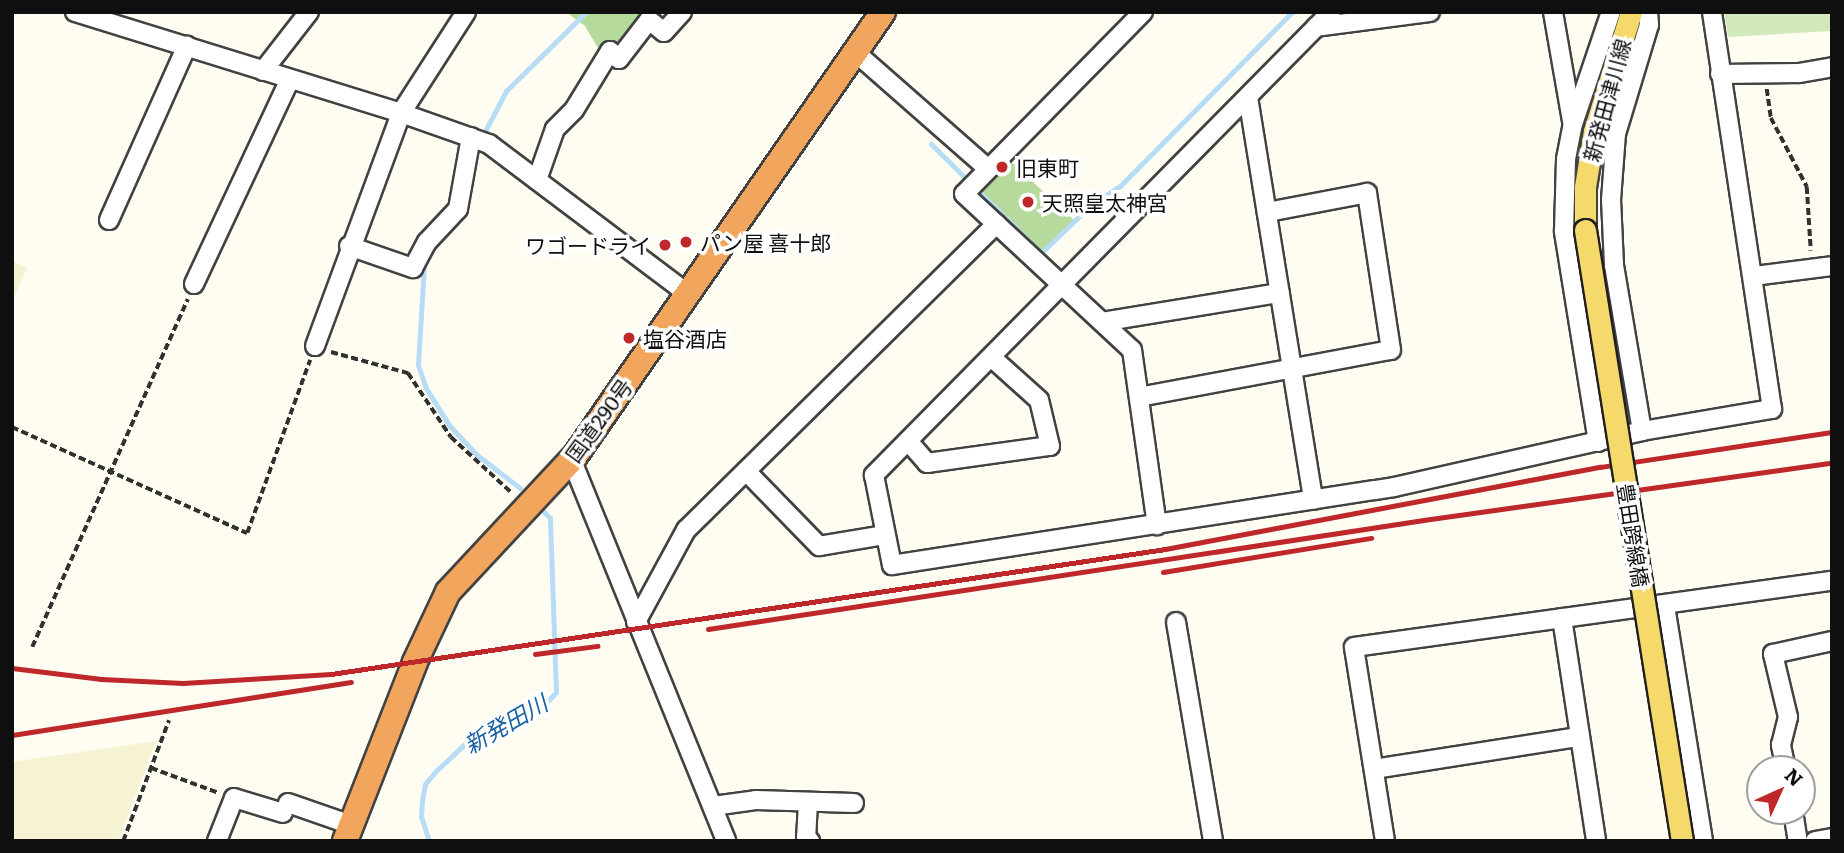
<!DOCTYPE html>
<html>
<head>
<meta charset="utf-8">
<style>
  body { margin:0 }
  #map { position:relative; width:1844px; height:853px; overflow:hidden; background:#fffdf2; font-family:Literata,"Noto Sans JP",serif }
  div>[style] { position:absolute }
  .farmland>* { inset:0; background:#f5f3d2 }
  .green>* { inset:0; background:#d2e9bb }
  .forest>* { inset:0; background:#b5da9b }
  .stream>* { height:5px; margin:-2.5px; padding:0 2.5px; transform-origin:2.5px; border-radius:2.5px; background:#b7dcf5 }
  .path>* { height:3.5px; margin-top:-1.75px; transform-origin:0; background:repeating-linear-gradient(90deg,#313131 0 7px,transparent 0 10.5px) }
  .roads { filter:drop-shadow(2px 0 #424242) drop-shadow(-2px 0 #424242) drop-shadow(0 2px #424242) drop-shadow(0 -2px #424242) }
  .minor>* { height:18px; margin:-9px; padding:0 9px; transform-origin:9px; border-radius:9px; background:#fff }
  .major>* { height:21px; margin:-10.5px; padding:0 10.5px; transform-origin:10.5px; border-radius:10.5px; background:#f6d96b }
  .highway>* { height:24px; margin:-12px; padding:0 12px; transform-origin:12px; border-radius:12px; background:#f2a65d }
  .rail>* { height:5px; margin:-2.5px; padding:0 2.5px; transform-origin:2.5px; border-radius:2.5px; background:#be282a }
  .bridges { filter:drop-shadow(2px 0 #202020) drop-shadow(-2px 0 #202020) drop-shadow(0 2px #202020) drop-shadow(0 -2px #202020) }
  .major-bridge>* { height:21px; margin:-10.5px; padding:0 10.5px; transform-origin:10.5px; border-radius:10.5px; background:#f6d96b }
  .dots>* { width:19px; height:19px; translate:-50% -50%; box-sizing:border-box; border:4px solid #fff; border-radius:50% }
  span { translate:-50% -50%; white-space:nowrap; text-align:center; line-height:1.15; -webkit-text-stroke:7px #fff; paint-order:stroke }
  .street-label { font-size:21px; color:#0f0f0f }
  .poi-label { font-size:21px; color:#0f0f0f }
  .left { translate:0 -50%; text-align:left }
  .right { translate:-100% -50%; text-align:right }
  .water-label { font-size:23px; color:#1961a0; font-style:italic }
  .frame { position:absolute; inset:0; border:14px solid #0f0f0f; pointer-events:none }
  .north { position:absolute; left:1746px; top:755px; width:70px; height:70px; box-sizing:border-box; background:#fff; border:2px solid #9f9f9f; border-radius:50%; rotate:45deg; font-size:19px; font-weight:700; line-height:28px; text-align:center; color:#0f0f0f }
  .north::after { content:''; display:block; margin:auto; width:24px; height:32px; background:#be282a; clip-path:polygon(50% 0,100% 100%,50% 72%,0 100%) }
</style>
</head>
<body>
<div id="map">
  <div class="farmland">
    <i style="clip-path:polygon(12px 261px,27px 268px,12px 301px)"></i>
    <i style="clip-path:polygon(156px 741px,118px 841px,12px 841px,12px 762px)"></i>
  </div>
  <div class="green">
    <i style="clip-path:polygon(1724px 12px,1832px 12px,1832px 31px,1728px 37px)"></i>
  </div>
  <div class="forest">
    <i style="clip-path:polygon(566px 12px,651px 12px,620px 49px,598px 48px,585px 26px)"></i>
    <i style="clip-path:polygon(1007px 158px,1075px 221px,1040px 258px,974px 193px)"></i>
  </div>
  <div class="stream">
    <i style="left:482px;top:137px;width:52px;rotate:-62.4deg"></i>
    <i style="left:506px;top:91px;width:112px;rotate:-44.6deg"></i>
    <i style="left:931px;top:144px;width:155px;rotate:44.7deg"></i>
    <i style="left:1041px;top:253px;width:71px;rotate:-43.9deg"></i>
    <i style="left:1092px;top:204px;width:33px;rotate:-33deg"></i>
    <i style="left:1120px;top:186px;width:245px;rotate:-45.3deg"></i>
    <i style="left:424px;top:266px;width:99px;rotate:93.5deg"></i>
    <i style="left:418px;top:365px;width:24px;rotate:71deg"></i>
    <i style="left:426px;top:388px;width:44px;rotate:58.1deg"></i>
    <i style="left:449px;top:425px;width:41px;rotate:47deg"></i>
    <i style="left:477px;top:455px;width:54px;rotate:37.5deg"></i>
    <i style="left:429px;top:841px;width:25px;rotate:-108deg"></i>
    <i style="left:421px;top:817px;width:17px;rotate:-87deg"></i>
    <i style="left:422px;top:800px;width:16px;rotate:-79deg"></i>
    <i style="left:425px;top:784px;width:17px;rotate:-50deg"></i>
    <i style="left:436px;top:771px;width:48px;rotate:-43.3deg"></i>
    <i style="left:471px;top:738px;width:40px;rotate:-29.7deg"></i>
    <i style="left:506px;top:718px;width:41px;rotate:-19.7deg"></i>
    <i style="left:545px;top:704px;width:16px;rotate:-47deg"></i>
    <i style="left:556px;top:692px;width:174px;rotate:-92deg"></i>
    <i style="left:550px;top:518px;width:11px;rotate:-135deg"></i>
  </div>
  <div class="path">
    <i style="left:1767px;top:89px;width:29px;rotate:82deg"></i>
    <i style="left:1771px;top:118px;width:78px;rotate:62.4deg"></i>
    <i style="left:1807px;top:187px;width:64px;rotate:86.4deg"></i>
    <i style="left:331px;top:352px;width:80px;rotate:15.3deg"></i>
    <i style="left:408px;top:373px;width:77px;rotate:56.1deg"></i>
    <i style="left:451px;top:437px;width:83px;rotate:42.6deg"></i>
    <i style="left:12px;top:427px;width:258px;rotate:24.3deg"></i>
    <i style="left:247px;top:533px;width:184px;rotate:-70deg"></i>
    <i style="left:32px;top:647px;width:381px;rotate:-65.9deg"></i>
    <i style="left:151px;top:768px;width:72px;rotate:20.2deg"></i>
    <i style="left:123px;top:841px;width:129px;rotate:-69.2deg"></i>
  </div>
  <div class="roads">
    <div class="minor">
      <i style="left:75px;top:12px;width:341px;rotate:17.2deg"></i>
      <i style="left:401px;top:113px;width:93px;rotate:19.4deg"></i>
      <i style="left:489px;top:144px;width:248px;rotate:37deg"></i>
      <i style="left:1143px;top:12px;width:255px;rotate:134.5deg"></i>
      <i style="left:964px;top:194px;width:229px;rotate:42.9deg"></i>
      <i style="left:1132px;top:350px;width:177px;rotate:81.9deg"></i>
      <i style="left:1331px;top:12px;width:651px;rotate:134.63deg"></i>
      <i style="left:874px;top:475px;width:92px;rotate:78.7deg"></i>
      <i style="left:892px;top:565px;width:508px;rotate:-8.83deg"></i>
      <i style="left:1394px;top:487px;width:254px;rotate:-12.7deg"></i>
      <i style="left:1642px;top:431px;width:132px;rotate:-9.6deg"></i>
      <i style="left:1772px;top:409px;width:402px;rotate:-98.6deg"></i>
      <i style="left:1553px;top:12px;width:111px;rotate:80.1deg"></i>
      <i style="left:1316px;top:27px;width:115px;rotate:-7.5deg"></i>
      <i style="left:855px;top:52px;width:177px;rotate:41.3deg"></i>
      <i style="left:263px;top:71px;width:75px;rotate:-52.1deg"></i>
      <i style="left:1720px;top:74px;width:79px;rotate:-0.7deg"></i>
      <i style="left:1799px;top:73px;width:34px;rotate:-10deg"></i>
      <i style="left:1248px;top:97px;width:408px;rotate:80.8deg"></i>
      <i style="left:537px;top:180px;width:54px;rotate:-70.6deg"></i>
      <i style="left:555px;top:129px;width:27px;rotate:-45deg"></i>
      <i style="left:574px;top:110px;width:69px;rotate:-58.6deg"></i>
      <i style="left:610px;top:51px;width:12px;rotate:42deg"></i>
      <i style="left:619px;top:59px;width:49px;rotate:-52.4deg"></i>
      <i style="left:649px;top:20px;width:19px;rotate:39deg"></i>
      <i style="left:664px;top:32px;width:27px;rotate:-48deg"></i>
      <i style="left:109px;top:220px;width:191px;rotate:-65.9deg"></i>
      <i style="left:349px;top:246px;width:68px;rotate:19deg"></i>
      <i style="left:413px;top:268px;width:30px;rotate:-62deg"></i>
      <i style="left:427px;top:242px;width:45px;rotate:-46.8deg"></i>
      <i style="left:458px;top:209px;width:73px;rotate:-79.8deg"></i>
      <i style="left:1754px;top:276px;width:79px;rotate:-7.3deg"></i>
      <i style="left:194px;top:284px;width:226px;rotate:-64.9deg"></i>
      <i style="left:1102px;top:322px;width:180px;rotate:-9.3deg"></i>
      <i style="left:315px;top:346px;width:248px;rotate:-69.7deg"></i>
      <i style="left:401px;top:113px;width:120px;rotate:-57.2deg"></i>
      <i style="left:1139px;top:397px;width:256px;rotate:-10.6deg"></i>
      <i style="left:1391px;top:350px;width:159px;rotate:-98.7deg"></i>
      <i style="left:1367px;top:193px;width:102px;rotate:169.2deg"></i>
      <i style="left:1642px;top:431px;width:168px;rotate:-99.6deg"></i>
      <i style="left:1614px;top:265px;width:65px;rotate:-92.6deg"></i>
      <i style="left:1611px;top:200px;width:66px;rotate:-85.7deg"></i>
      <i style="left:1616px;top:134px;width:114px;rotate:-73.2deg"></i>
      <i style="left:1649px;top:25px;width:13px;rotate:-94deg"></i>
      <i style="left:908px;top:441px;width:29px;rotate:49deg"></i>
      <i style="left:927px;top:463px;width:124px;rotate:-7.9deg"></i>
      <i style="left:1050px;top:446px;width:47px;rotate:-103.4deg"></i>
      <i style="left:1039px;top:400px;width:64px;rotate:-138.1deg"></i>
      <i style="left:1598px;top:442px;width:214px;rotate:-99.2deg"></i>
      <i style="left:1564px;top:231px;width:72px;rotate:-88.4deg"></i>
      <i style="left:1566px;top:159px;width:36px;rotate:-79deg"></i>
      <i style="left:1573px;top:124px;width:118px;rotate:-71.3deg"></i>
      <i style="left:575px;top:456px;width:10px;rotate:96deg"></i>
      <i style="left:574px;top:466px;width:405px;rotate:67.9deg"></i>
      <i style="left:746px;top:471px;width:105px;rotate:45.8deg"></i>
      <i style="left:819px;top:546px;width:67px;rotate:-9.5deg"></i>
      <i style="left:1665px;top:606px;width:238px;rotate:80.8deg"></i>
      <i style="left:1562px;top:618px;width:226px;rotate:81.3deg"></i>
      <i style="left:636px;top:622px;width:105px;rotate:-61.5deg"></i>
      <i style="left:686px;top:530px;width:436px;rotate:-44.6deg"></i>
      <i style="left:1176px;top:622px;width:222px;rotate:80.4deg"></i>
      <i style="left:1374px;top:769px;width:207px;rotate:-8.9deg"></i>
      <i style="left:1786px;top:769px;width:25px;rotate:-102deg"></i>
      <i style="left:1781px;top:745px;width:29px;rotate:-76deg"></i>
      <i style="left:1788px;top:717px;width:65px;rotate:-103.4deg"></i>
      <i style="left:1773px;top:654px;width:60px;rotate:-12.4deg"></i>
      <i style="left:808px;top:802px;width:35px;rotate:93deg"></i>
      <i style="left:806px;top:837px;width:6px;rotate:45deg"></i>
      <i style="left:288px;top:803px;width:67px;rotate:19.2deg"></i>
      <i style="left:713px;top:806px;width:43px;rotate:-7.9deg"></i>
      <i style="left:756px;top:800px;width:98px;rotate:1.8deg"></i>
      <i style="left:1793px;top:811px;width:30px;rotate:81deg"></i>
      <i style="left:217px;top:841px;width:46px;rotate:-68.4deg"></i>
      <i style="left:234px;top:798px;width:51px;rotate:17deg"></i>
      <i style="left:1385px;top:841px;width:196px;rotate:-99.1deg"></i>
      <i style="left:1354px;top:647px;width:483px;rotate:-7.9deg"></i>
      <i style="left:1815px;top:841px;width:17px;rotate:-10deg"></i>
    </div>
    <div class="major">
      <i style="left:1585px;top:230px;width:43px;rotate:-90deg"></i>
      <i style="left:1585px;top:187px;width:57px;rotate:-80.9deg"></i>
      <i style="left:1594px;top:131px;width:125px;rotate:-72.7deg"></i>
    </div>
    <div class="highway">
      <i style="left:345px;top:841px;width:192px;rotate:-68.6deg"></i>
      <i style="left:415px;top:662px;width:77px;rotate:-64.8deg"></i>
      <i style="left:448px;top:592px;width:186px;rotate:-47deg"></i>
      <i style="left:575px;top:456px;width:540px;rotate:-55.25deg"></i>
    </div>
  </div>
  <div class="rail">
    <i style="left:1163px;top:572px;width:211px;rotate:-9.3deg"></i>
    <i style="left:708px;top:629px;width:724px;rotate:-8.66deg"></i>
    <i style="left:1424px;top:520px;width:412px;rotate:-8deg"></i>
    <i style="left:535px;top:654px;width:63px;rotate:-7.4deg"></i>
    <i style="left:12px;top:668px;width:90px;rotate:7deg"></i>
    <i style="left:101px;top:679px;width:82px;rotate:2.8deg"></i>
    <i style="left:183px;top:683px;width:148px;rotate:-3.5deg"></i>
    <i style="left:331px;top:674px;width:843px;rotate:-8.52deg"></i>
    <i style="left:1165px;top:549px;width:443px;rotate:-10.7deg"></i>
    <i style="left:1600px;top:467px;width:235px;rotate:-8.6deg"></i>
    <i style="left:12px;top:735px;width:343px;rotate:-8.9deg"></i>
  </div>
  <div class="bridges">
    <div class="major-bridge">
      <i style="left:1585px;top:230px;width:619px;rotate:80.98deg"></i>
    </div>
  </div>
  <div class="dots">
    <i style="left:1002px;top:167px;background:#be282a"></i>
    <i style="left:1028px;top:202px;background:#be282a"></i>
    <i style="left:686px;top:242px;background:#be282a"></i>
    <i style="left:665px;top:245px;background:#be282a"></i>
    <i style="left:629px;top:338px;background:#be282a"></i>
  </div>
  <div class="street-label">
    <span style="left:1606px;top:100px;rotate:-75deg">新発田津川線</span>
    <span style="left:598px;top:420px;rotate:-54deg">国道290号</span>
    <span style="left:1634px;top:535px;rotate:81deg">豊田跨線橋</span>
  </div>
  <div class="poi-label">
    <span class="left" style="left:1016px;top:167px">旧東町</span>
    <span class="left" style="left:1042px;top:202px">天照皇太神宮</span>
    <span class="left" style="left:700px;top:242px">パン屋 喜十郎</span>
    <span class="right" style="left:651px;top:245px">ワゴードライ</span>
    <span class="left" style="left:643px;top:338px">塩谷酒店</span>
  </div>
  <div class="water-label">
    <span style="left:505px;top:723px;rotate:-30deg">新発田川</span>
  </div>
  <div class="frame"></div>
  <div class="north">N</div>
</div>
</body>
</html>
